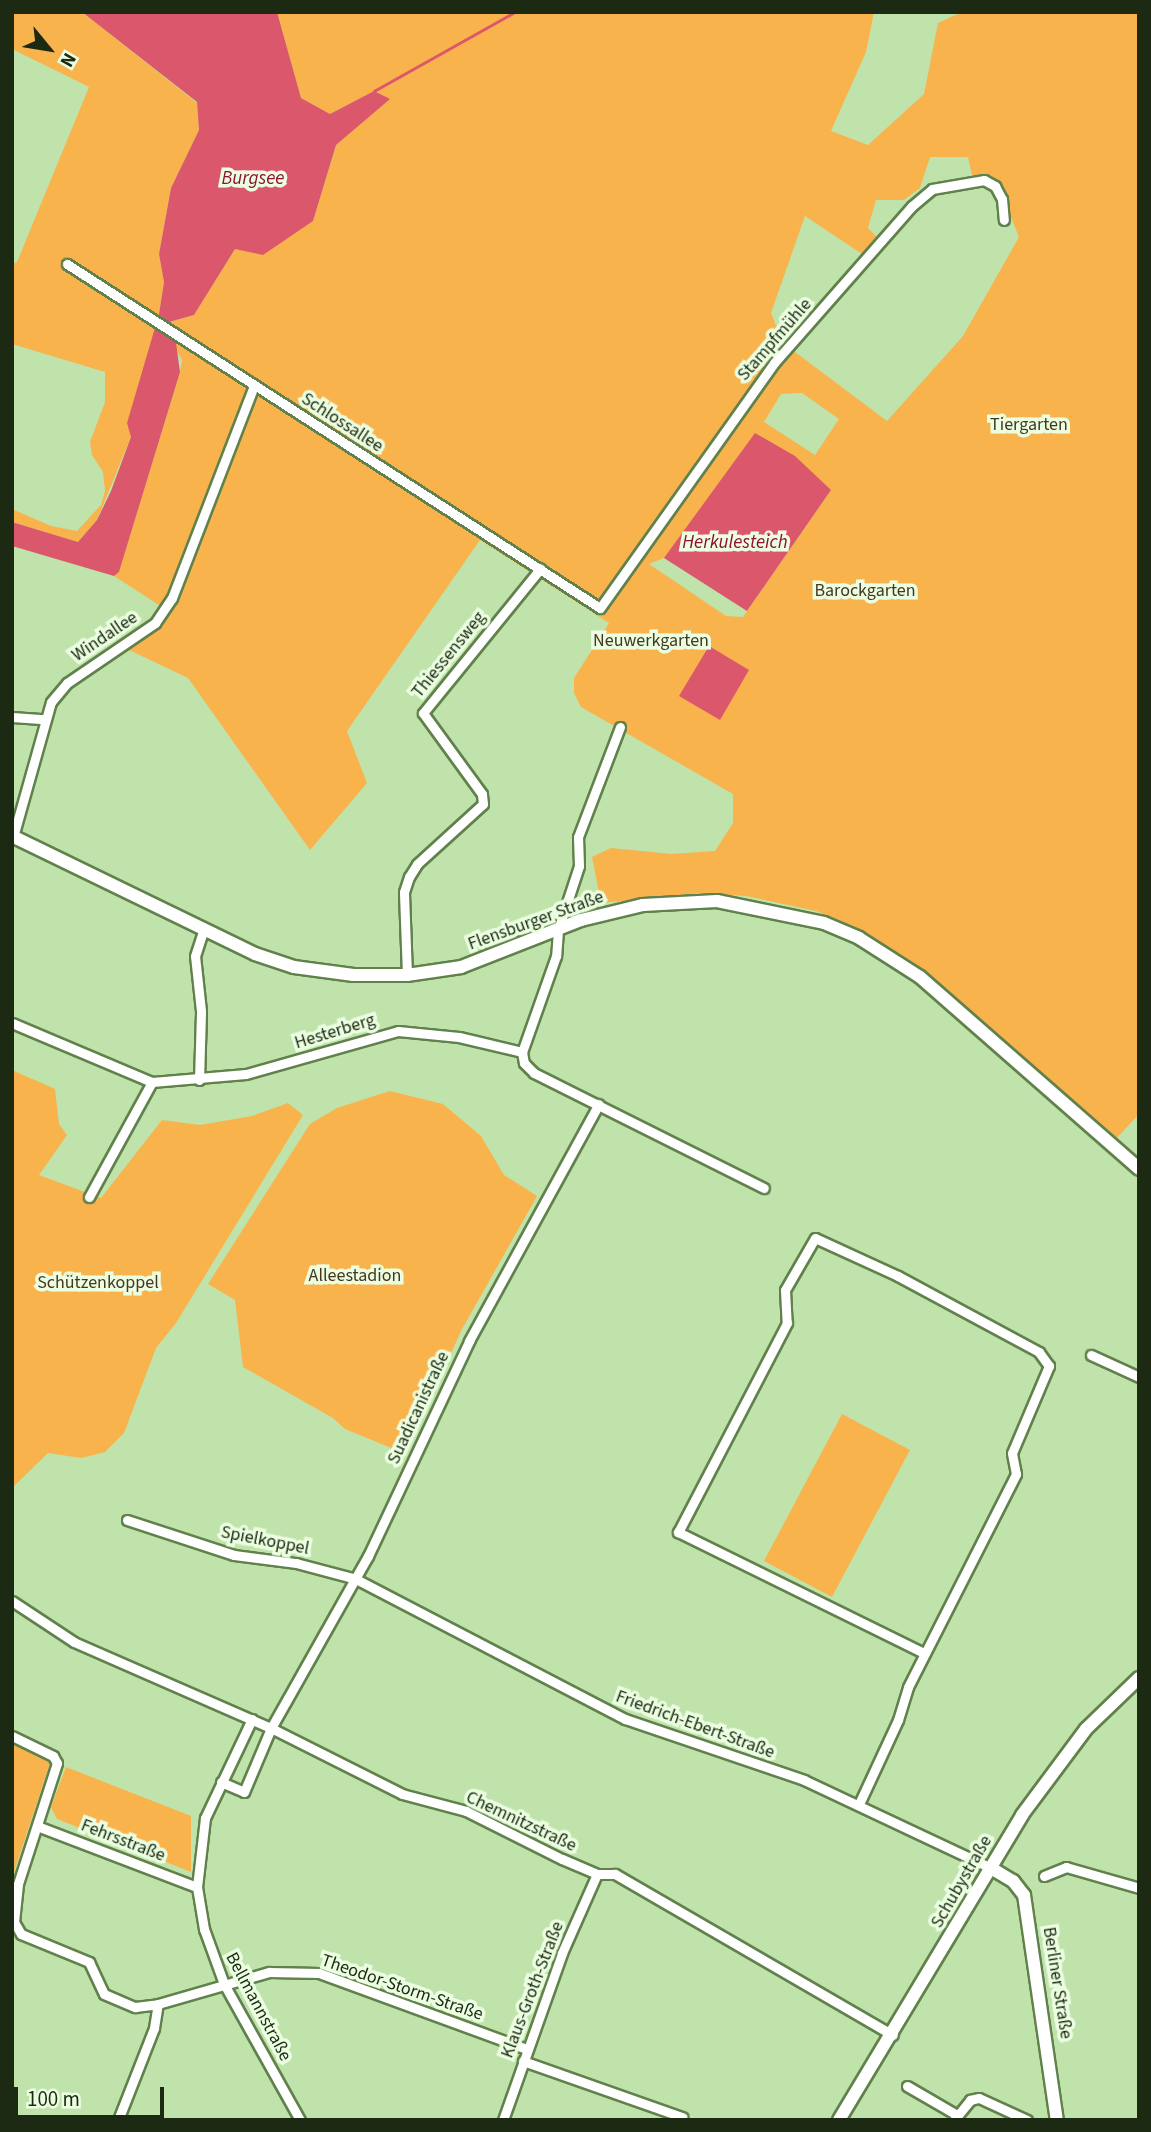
<!DOCTYPE html>
<html>
<head>
<meta charset="utf-8">
<style>
  body { margin:0 }
  #map { position:relative; width:1151px; height:2132px; overflow:hidden; background:#bfe3aa; font-family:"Source Sans 3",sans-serif }
  div>[style] { position:absolute }
  .green>* { inset:0; background:#f9b34d }
  .water>* { inset:0; background:#db576c }
  .stream>* { height:2.5px; margin:-1.25px; padding:0 1.25px; transform-origin:1.25px; border-radius:1.25px; background:#db576c }
  .roads { filter:drop-shadow(2px 0 #61814c) drop-shadow(-2px 0 #61814c) drop-shadow(0 2px #61814c) drop-shadow(0 -2px #61814c) }
  .street>* { height:9px; margin:-4.5px; padding:0 4.5px; transform-origin:4.5px; border-radius:4.5px; background:#fff }
  .secondary>* { height:12px; margin:-6px; padding:0 6px; transform-origin:6px; border-radius:6px; background:#fff }
  span { translate:-50% -50%; white-space:nowrap; text-align:center; line-height:1.15; -webkit-text-stroke:7px #ebfee1; paint-order:stroke }
  .street-label { font-size:18px; color:#1c2913 }
  .park-label { font-size:18px; color:#463722 }
  .water-label { font-size:19px; color:#8d1032; font-style:italic }
  .frame { position:absolute; inset:0; border:14px solid #1c2913; pointer-events:none }
  .north { position:absolute; left:14px; top:14px; width:70px; height:70px; -webkit-text-stroke:5px #ebfee1; paint-order:stroke; rotate:120deg; font-size:19px; font-weight:700; line-height:28px; text-align:center; color:#1c2913 }
  .north::after { content:''; display:block; margin:auto; width:24px; height:32px; background:#1c2913; clip-path:polygon(50% 0,100% 100%,50% 72%,0 100%) }
  .scale { position:absolute; left:14px; top:2087px; width:150px; height:32px; box-sizing:border-box; border:4px solid #1c2913; border-top:0; padding-left:9px; font-size:21px; line-height:24px; white-space:nowrap; color:#1c2913; -webkit-text-stroke:5px #ebfee1; paint-order:stroke }
</style>
</head>
<body>
<div id="map">
  <div class="green">
    <i style="clip-path:polygon(12px 12px,82px 12px,197px 103px,199px 130px,171px 188px,159px 254px,164px 282px,159px 314px,131px 437px,97px 520px,78px 542px,12px 522px,12px 509px,51px 526px,77px 531px,101px 505px,105px 491px,103px 472px,92px 455px,90px 442px,105px 402px,105px 372px,12px 344px,12px 264px,17px 262px,89px 87px,12px 49px)"></i>
    <i style="clip-path:polygon(evenodd,277px 12px,874px 12px,866px 52px,831px 131px,868px 145px,924px 94px,938px 23px,962px 12px,1139px 12px,1139px 1114px,1115px 1140px,937px 983px,847px 924px,816px 911px,746px 896px,703px 893px,601px 903px,592px 857px,611px 848px,671px 854px,715px 851px,733px 823px,733px 794px,581px 707px,574px 693px,574px 678px,609px 623px,480px 540px,347px 731px,367px 783px,310px 850px,188px 678px,127px 649px,162px 625px,159px 605px,114px 576px,119px 572px,180px 372px,182px 360px,164px 330px,169px 322px,194px 315px,235px 249px,313px 221px,336px 145px,389px 99px,374px 91px,330px 114px,301px 98px,277px 12px,930px 157px,968px 157px,972px 175px,995px 178px,1019px 237px,963px 336px,887px 421px,783px 343px,771px 313px,805px 216px,865px 256px,879px 239px,868px 228px,876px 200px,904px 200px,920px 188px,930px 157px,277px 12px,802px 393px,839px 419px,815px 455px,764px 422px,781px 394px,802px 393px,277px 12px,831px 490px,743px 617px,726px 616px,649px 564px,831px 490px)"></i>
    <i style="clip-path:polygon(12px 1070px,55px 1089px,59px 1124px,67px 1135px,39px 1175px,101px 1198px,162px 1120px,200px 1125px,252px 1116px,288px 1103px,303px 1115px,176px 1323px,156px 1348px,124px 1433px,105px 1452px,81px 1458px,48px 1453px,12px 1488px)"></i>
    <i style="clip-path:polygon(390px 1091px,443px 1104px,481px 1136px,504px 1175px,537px 1196px,461px 1331px,406px 1454px,345px 1429px,333px 1418px,243px 1367px,235px 1300px,208px 1284px,310px 1124px,337px 1108px)"></i>
    <i style="clip-path:polygon(842px 1414px,910px 1450px,832px 1597px,764px 1561px)"></i>
    <i style="clip-path:polygon(12px 1742px,50px 1763px,13px 1875px,12px 1875px)"></i>
    <i style="clip-path:polygon(66px 1767px,191px 1816px,191px 1872px,57px 1819px,51px 1807px)"></i>
  </div>
  <div class="water">
    <i style="clip-path:polygon(82px 12px,277px 12px,301px 98px,330px 114px,374px 91px,390px 99px,336px 145px,313px 221px,263px 255px,235px 249px,194px 315px,169px 322px,164px 329px,176px 343px,180px 372px,119px 572px,114px 576px,12px 546px,12px 522px,78px 542px,97px 520px,111px 491px,131px 437px,127px 423px,159px 314px,164px 282px,159px 254px,171px 188px,199px 130px,197px 102px)"></i>
    <i style="clip-path:polygon(755px 433px,795px 456px,831px 490px,747px 611px,664px 558px)"></i>
    <i style="clip-path:polygon(709px 646px,749px 670px,720px 720px,679px 696px)"></i>
  </div>
  <div class="stream">
    <i style="left:374px;top:91px;width:162px;rotate:-29.3deg"></i>
  </div>
  <div class="roads">
    <div class="street">
      <i style="left:67px;top:264px;width:634px;rotate:32.84deg"></i>
      <i style="left:600px;top:608px;width:301px;rotate:-54.6deg"></i>
      <i style="left:774px;top:363px;width:209px;rotate:-48.7deg"></i>
      <i style="left:912px;top:206px;width:26px;rotate:-40deg"></i>
      <i style="left:932px;top:189px;width:53px;rotate:-9.8deg"></i>
      <i style="left:984px;top:180px;width:13px;rotate:29deg"></i>
      <i style="left:995px;top:186px;width:15px;rotate:62deg"></i>
      <i style="left:1002px;top:199px;width:21px;rotate:85deg"></i>
      <i style="left:12px;top:717px;width:32px;rotate:4deg"></i>
      <i style="left:620px;top:727px;width:118px;rotate:110.9deg"></i>
      <i style="left:578px;top:837px;width:29px;rotate:88deg"></i>
      <i style="left:579px;top:866px;width:67px;rotate:108.2deg"></i>
      <i style="left:558px;top:930px;width:26px;rotate:94deg"></i>
      <i style="left:556px;top:956px;width:102px;rotate:109.5deg"></i>
      <i style="left:522px;top:1052px;width:11px;rotate:80deg"></i>
      <i style="left:524px;top:1063px;width:14px;rotate:45deg"></i>
      <i style="left:534px;top:1073px;width:257px;rotate:26.6deg"></i>
      <i style="left:13px;top:837px;width:140px;rotate:-74.3deg"></i>
      <i style="left:51px;top:702px;width:25px;rotate:-50deg"></i>
      <i style="left:67px;top:683px;width:107px;rotate:-34.3deg"></i>
      <i style="left:155px;top:623px;width:30px;rotate:-56deg"></i>
      <i style="left:172px;top:598px;width:227px;rotate:-68.9deg"></i>
      <i style="left:407px;top:975px;width:83px;rotate:-92.1deg"></i>
      <i style="left:404px;top:892px;width:16px;rotate:-72deg"></i>
      <i style="left:409px;top:877px;width:15px;rotate:-58deg"></i>
      <i style="left:417px;top:864px;width:89px;rotate:-42.3deg"></i>
      <i style="left:483px;top:804px;width:10px;rotate:-96deg"></i>
      <i style="left:482px;top:794px;width:100px;rotate:-126.1deg"></i>
      <i style="left:423px;top:713px;width:186px;rotate:-50.9deg"></i>
      <i style="left:12px;top:1023px;width:152px;rotate:22.9deg"></i>
      <i style="left:152px;top:1082px;width:94px;rotate:-4.9deg"></i>
      <i style="left:246px;top:1074px;width:158px;rotate:-15.8deg"></i>
      <i style="left:398px;top:1031px;width:61px;rotate:5.6deg"></i>
      <i style="left:459px;top:1037px;width:65px;rotate:13.4deg"></i>
      <i style="left:199px;top:1080px;width:69px;rotate:-88.3deg"></i>
      <i style="left:201px;top:1011px;width:55px;rotate:-96.2deg"></i>
      <i style="left:195px;top:956px;width:28px;rotate:-72deg"></i>
      <i style="left:89px;top:1197px;width:131px;rotate:-61.3deg"></i>
      <i style="left:1091px;top:1355px;width:53px;rotate:24.6deg"></i>
      <i style="left:127px;top:1520px;width:113px;rotate:18.1deg"></i>
      <i style="left:234px;top:1555px;width:63px;rotate:7.4deg"></i>
      <i style="left:296px;top:1563px;width:62px;rotate:14.9deg"></i>
      <i style="left:356px;top:1579px;width:303px;rotate:27.5deg"></i>
      <i style="left:625px;top:1719px;width:189px;rotate:18.8deg"></i>
      <i style="left:804px;top:1780px;width:207px;rotate:25.2deg"></i>
      <i style="left:12px;top:1601px;width:74px;rotate:33.5deg"></i>
      <i style="left:74px;top:1642px;width:215px;rotate:23.6deg"></i>
      <i style="left:271px;top:1728px;width:147px;rotate:26.7deg"></i>
      <i style="left:402px;top:1794px;width:66px;rotate:14.9deg"></i>
      <i style="left:466px;top:1811px;width:107px;rotate:26.6deg"></i>
      <i style="left:562px;top:1859px;width:38px;rotate:23deg"></i>
      <i style="left:597px;top:1874px;width:18px"></i>
      <i style="left:615px;top:1874px;width:321px;rotate:30.1deg"></i>
      <i style="left:252px;top:1719px;width:110px;rotate:115.4deg"></i>
      <i style="left:205px;top:1818px;width:69px;rotate:96.6deg"></i>
      <i style="left:197px;top:1887px;width:43px;rotate:80.5deg"></i>
      <i style="left:204px;top:1929px;width:59px;rotate:70deg"></i>
      <i style="left:224px;top:1984px;width:156px;rotate:60.8deg"></i>
      <i style="left:12px;top:1736px;width:46px;rotate:26deg"></i>
      <i style="left:53px;top:1756px;width:8px;rotate:60deg"></i>
      <i style="left:57px;top:1763px;width:127px;rotate:107.9deg"></i>
      <i style="left:18px;top:1884px;width:38px;rotate:96deg"></i>
      <i style="left:14px;top:1922px;width:14px;rotate:60deg"></i>
      <i style="left:21px;top:1934px;width:74px;rotate:22.4deg"></i>
      <i style="left:89px;top:1962px;width:35px;rotate:65deg"></i>
      <i style="left:104px;top:1994px;width:34px;rotate:23deg"></i>
      <i style="left:135px;top:2007px;width:23px;rotate:-7deg"></i>
      <i style="left:221px;top:1782px;width:25px;rotate:23deg"></i>
      <i style="left:244px;top:1792px;width:69px;rotate:-67.1deg"></i>
      <i style="left:271px;top:1728px;width:197px;rotate:-60.6deg"></i>
      <i style="left:368px;top:1556px;width:238px;rotate:-64.8deg"></i>
      <i style="left:469px;top:1341px;width:270px;rotate:-61.3deg"></i>
      <i style="left:859px;top:1804px;width:93px;rotate:-65.1deg"></i>
      <i style="left:898px;top:1720px;width:34px;rotate:-73deg"></i>
      <i style="left:908px;top:1687px;width:239px;rotate:-63.1deg"></i>
      <i style="left:1016px;top:1474px;width:21px;rotate:-101deg"></i>
      <i style="left:1012px;top:1453px;width:95px;rotate:-67deg"></i>
      <i style="left:1049px;top:1366px;width:17px;rotate:-126deg"></i>
      <i style="left:1039px;top:1352px;width:160px;rotate:-151.7deg"></i>
      <i style="left:898px;top:1276px;width:91px;rotate:-155.4deg"></i>
      <i style="left:815px;top:1238px;width:60px;rotate:120deg"></i>
      <i style="left:785px;top:1290px;width:33px;rotate:87deg"></i>
      <i style="left:787px;top:1323px;width:236px;rotate:117.5deg"></i>
      <i style="left:678px;top:1532px;width:274px;rotate:26.2deg"></i>
      <i style="left:37px;top:1826px;width:171px;rotate:20.9deg"></i>
      <i style="left:1044px;top:1876px;width:24px;rotate:-22deg"></i>
      <i style="left:1066px;top:1867px;width:76px;rotate:16deg"></i>
      <i style="left:523px;top:2061px;width:169px;rotate:19.4deg"></i>
      <i style="left:907px;top:2086px;width:58px;rotate:30.1deg"></i>
      <i style="left:118px;top:2120px;width:99px;rotate:-68.6deg"></i>
      <i style="left:154px;top:2028px;width:24px;rotate:-81deg"></i>
      <i style="left:158px;top:2004px;width:116px;rotate:-16.1deg"></i>
      <i style="left:269px;top:1972px;width:50px;rotate:1.1deg"></i>
      <i style="left:319px;top:1973px;width:221px;rotate:20.1deg"></i>
      <i style="left:503px;top:2120px;width:177px;rotate:-70.5deg"></i>
      <i style="left:562px;top:1953px;width:86px;rotate:-66.1deg"></i>
      <i style="left:954px;top:2120px;width:26px;rotate:-51deg"></i>
      <i style="left:970px;top:2100px;width:9px;rotate:-13deg"></i>
      <i style="left:979px;top:2098px;width:53px;rotate:24.6deg"></i>
    </div>
    <div class="secondary">
      <i style="left:12px;top:836px;width:270px;rotate:25.9deg"></i>
      <i style="left:255px;top:954px;width:41px;rotate:18.4deg"></i>
      <i style="left:294px;top:967px;width:60px;rotate:7.7deg"></i>
      <i style="left:353px;top:975px;width:54px"></i>
      <i style="left:407px;top:975px;width:55px;rotate:-8.4deg"></i>
      <i style="left:461px;top:967px;width:129px;rotate:-21.4deg"></i>
      <i style="left:581px;top:920px;width:64px;rotate:-13.6deg"></i>
      <i style="left:643px;top:905px;width:74px;rotate:-3.1deg"></i>
      <i style="left:717px;top:901px;width:109px;rotate:11.6deg"></i>
      <i style="left:824px;top:923px;width:38px;rotate:23deg"></i>
      <i style="left:859px;top:938px;width:72px;rotate:32.6deg"></i>
      <i style="left:920px;top:977px;width:291px;rotate:41.2deg"></i>
      <i style="left:991px;top:1868px;width:26px;rotate:31deg"></i>
      <i style="left:1013px;top:1881px;width:18px;rotate:52deg"></i>
      <i style="left:1024px;top:1895px;width:227px;rotate:81.7deg"></i>
      <i style="left:839px;top:2120px;width:356px;rotate:-59deg"></i>
      <i style="left:1022px;top:1815px;width:107px;rotate:-53.3deg"></i>
      <i style="left:1086px;top:1729px;width:74px;rotate:-43.9deg"></i>
    </div>
  </div>
  <div class="street-label">
    <span style="left:775px;top:340px;rotate:-49deg">Stampfmühle</span>
    <span style="left:342px;top:423px;rotate:33deg">Schlossallee</span>
    <span style="left:105px;top:637px;rotate:-34deg">Windallee</span>
    <span style="left:449px;top:655px;rotate:-51deg">Thiessensweg</span>
    <span style="left:536px;top:921px;rotate:-20deg">Flensburger Straße</span>
    <span style="left:335px;top:1032px;rotate:-17deg">Hesterberg</span>
    <span style="left:419px;top:1408px;rotate:-65deg">Suadicanistraße</span>
    <span style="left:265px;top:1541px;rotate:11deg">Spielkoppel</span>
    <span style="left:695px;top:1725px;rotate:20deg">Friedrich-Ebert-Straße</span>
    <span style="left:521px;top:1822px;rotate:25deg">Chemnitzstraße</span>
    <span style="left:123px;top:1841px;rotate:21deg">Fehrsstraße</span>
    <span style="left:962px;top:1882px;rotate:-60deg">Schubystraße</span>
    <span style="left:1057px;top:1983px;rotate:81deg">Berliner Straße</span>
    <span style="left:402px;top:1988px;rotate:19deg">Theodor-Storm-Straße</span>
    <span style="left:533px;top:1990px;rotate:-69deg">Klaus-Groth-Straße</span>
    <span style="left:258px;top:2007px;rotate:62deg">Bellmannstraße</span>
  </div>
  <div class="park-label">
    <span style="left:1029px;top:425px">Tiergarten</span>
    <span style="left:865px;top:591px">Barockgarten</span>
    <span style="left:651px;top:641px">Neuwerkgarten</span>
    <span style="left:355px;top:1276px">Alleestadion</span>
    <span style="left:98px;top:1283px">Schützenkoppel</span>
  </div>
  <div class="water-label">
    <span style="left:253px;top:179px">Burgsee</span>
    <span style="left:735px;top:543px">Herkulesteich</span>
  </div>
  <div class="frame"></div>
  <div class="north">N</div>
  <div class="scale">100 m</div>
</div>
</body>
</html>
